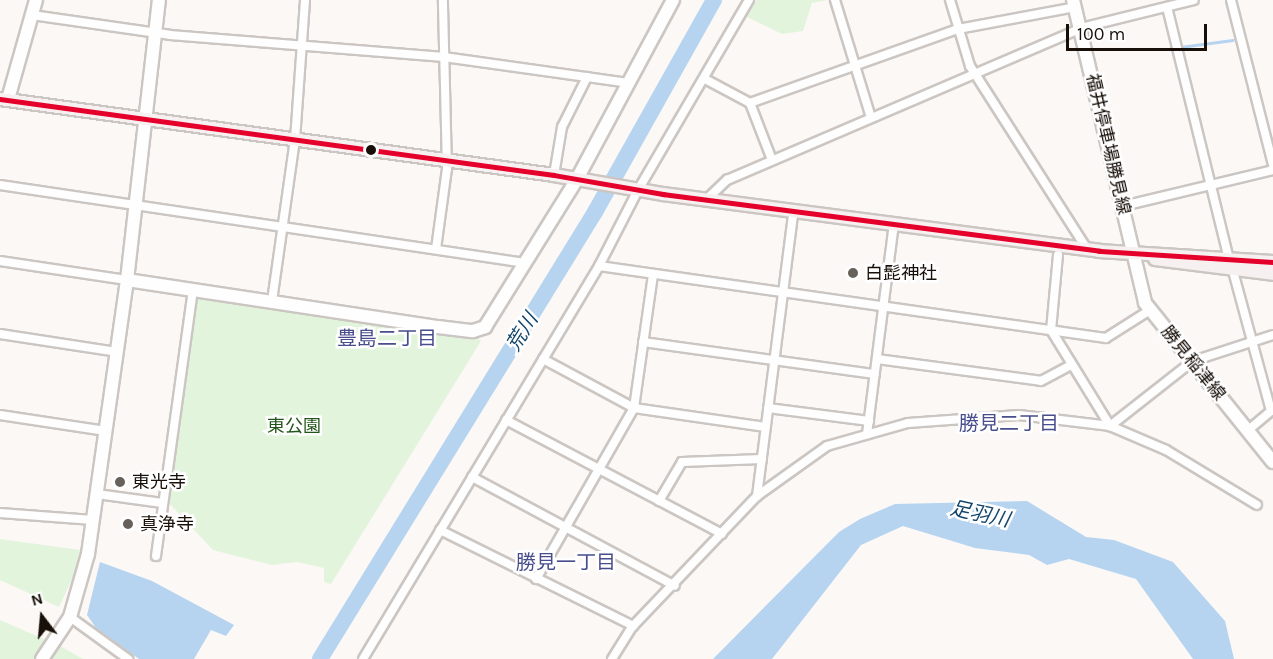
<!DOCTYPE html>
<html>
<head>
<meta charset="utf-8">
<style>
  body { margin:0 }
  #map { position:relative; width:1273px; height:659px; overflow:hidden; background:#fbf8f6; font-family:Karla,"Noto Sans JP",sans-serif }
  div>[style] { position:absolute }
  .green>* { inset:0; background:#e2f5dc }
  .water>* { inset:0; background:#b6d4f0 }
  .stream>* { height:3px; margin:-1.5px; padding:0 1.5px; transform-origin:1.5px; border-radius:1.5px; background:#b6d4f0 }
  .river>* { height:16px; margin:-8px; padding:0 8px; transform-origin:8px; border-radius:8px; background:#b6d4f0 }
  .roads { filter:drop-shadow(2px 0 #ccc6c2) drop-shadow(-2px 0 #ccc6c2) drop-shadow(0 2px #ccc6c2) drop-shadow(0 -2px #ccc6c2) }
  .street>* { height:8px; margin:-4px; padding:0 4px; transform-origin:4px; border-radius:4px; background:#fefefe }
  .secondary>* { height:12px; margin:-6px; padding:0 6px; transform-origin:6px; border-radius:6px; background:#fefefe }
  .primary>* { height:12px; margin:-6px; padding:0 6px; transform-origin:6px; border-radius:6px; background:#f6f0f0 }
  .bus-1>* { height:4.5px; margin:-2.25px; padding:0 2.25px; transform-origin:2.25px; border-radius:2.25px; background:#e4002b }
  .dots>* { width:16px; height:16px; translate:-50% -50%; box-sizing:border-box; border:3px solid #fff; border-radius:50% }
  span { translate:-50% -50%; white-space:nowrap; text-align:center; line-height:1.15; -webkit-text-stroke:5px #fff; paint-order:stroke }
  .street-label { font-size:18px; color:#170f08 }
  .poi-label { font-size:18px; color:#170f08 }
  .left { translate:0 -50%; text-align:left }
  .park-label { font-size:18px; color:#24551b }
  .water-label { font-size:20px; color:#14456b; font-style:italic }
  .neighbourhood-label { font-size:20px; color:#484e8c }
  .north { position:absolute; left:12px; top:587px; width:60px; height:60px; -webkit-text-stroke:4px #fff; paint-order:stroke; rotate:344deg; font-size:16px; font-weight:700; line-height:24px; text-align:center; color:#170f08 }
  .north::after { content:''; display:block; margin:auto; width:21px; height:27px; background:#170f08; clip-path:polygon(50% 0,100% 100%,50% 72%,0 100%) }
  .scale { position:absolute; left:1066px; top:24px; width:141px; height:27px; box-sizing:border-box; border:3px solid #170f08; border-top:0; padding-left:8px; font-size:18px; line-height:21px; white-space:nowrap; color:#170f08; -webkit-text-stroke:4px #fff; paint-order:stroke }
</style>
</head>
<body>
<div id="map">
  <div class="green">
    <i style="clip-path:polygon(757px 0,828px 0,812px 3px,803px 31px,782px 34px,747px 17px)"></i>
    <i style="clip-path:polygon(202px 296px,475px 335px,481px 341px,331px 584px,324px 582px,324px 568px,297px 562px,272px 565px,213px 550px,167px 501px,196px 299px)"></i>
    <i style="clip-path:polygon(0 539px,80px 550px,73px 577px,59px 607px,0 580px)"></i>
    <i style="clip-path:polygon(0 620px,62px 647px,83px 659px,0 659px)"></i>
  </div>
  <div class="water">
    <i style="clip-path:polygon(1027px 501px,1086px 537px,1114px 540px,1173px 562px,1225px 621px,1234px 659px,1193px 659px,1136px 579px,1069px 559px,1047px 565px,1029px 555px,975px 548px,903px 526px,861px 545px,772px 659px,713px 659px,839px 532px,860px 519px,895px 504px)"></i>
    <i style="clip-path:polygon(100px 562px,152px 581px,234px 625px,226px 636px,211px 630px,194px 659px,139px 659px,96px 628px,87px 615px)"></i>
  </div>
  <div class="stream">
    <i style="left:1180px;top:47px;width:53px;rotate:-7.5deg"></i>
  </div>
  <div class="river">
    <i style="left:320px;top:659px;width:525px;rotate:-58.4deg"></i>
    <i style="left:595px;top:212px;width:243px;rotate:-60.7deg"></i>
  </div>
  <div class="roads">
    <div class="street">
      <i style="left:835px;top:0;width:123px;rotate:73deg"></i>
      <i style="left:950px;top:0;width:69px;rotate:73.1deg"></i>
      <i style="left:970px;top:66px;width:217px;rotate:57.4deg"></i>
      <i style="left:1231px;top:0;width:170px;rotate:75.7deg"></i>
      <i style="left:1167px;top:7px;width:260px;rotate:76.2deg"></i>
      <i style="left:32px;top:15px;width:139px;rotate:8.2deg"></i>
      <i style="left:170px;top:35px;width:275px;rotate:4.6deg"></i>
      <i style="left:444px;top:57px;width:186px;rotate:8deg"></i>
      <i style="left:705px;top:79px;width:51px;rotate:28.1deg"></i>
      <i style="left:750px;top:103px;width:61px;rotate:68.9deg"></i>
      <i style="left:750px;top:103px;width:221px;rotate:-19.6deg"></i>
      <i style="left:958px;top:29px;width:119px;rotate:-10.6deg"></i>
      <i style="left:554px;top:175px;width:49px;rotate:-80.5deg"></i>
      <i style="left:562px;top:127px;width:56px;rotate:-63.4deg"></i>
      <i style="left:0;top:185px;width:531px;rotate:8.45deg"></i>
      <i style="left:707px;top:199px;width:28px;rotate:-44deg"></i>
      <i style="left:727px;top:180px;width:385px;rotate:-23.2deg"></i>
      <i style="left:1081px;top:28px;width:116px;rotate:-13.9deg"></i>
      <i style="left:1123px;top:206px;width:154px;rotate:-13.5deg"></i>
      <i style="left:436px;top:249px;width:81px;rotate:-82.2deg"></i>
      <i style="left:447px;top:169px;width:169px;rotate:-91.4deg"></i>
      <i style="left:1058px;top:255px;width:75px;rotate:95.3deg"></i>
      <i style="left:1051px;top:330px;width:113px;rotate:58.4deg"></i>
      <i style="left:0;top:261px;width:128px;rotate:8.5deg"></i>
      <i style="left:599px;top:266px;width:512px;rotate:8.08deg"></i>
      <i style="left:1106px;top:338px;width:52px;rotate:-32.5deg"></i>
      <i style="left:1233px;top:271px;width:145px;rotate:74.8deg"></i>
      <i style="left:1271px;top:411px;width:30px;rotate:140deg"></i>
      <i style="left:272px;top:301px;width:163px;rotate:-81.9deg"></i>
      <i style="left:295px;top:140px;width:140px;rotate:-85.9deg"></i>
      <i style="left:0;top:334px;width:118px;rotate:8.7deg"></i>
      <i style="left:643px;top:342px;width:234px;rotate:7.9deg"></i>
      <i style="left:543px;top:359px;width:103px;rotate:28.3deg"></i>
      <i style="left:634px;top:408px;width:133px;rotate:8.2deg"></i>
      <i style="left:877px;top:359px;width:165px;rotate:7.6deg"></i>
      <i style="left:1041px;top:381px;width:34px;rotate:-28deg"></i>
      <i style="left:768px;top:408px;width:102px;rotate:7.3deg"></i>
      <i style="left:0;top:415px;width:107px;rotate:8.6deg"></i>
      <i style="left:506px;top:420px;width:244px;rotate:27.8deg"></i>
      <i style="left:1110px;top:426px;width:105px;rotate:-38.1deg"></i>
      <i style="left:1193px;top:361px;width:84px;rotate:-18deg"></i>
      <i style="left:867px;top:434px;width:213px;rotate:-82.7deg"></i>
      <i style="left:472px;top:477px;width:230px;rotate:28.2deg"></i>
      <i style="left:97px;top:494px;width:66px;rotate:7.9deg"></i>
      <i style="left:757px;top:496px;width:289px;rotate:-82.7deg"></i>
      <i style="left:659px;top:501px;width:45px;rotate:-59.5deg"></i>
      <i style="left:682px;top:462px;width:80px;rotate:-2.1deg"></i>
      <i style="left:0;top:513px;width:93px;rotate:4.3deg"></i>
      <i style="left:440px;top:530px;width:216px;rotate:26.4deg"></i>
      <i style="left:633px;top:626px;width:180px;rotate:-46.4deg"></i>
      <i style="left:757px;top:496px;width:86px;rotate:-35.5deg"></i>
      <i style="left:827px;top:446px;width:84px;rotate:-15.9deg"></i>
      <i style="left:908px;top:423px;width:111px;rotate:-4.1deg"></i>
      <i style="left:1019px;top:415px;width:92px;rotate:6.9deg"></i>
      <i style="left:1110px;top:426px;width:61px;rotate:23.2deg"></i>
      <i style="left:1166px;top:450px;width:106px;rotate:31.1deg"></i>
      <i style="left:156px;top:556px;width:270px;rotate:-82.1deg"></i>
      <i style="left:536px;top:579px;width:197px;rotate:-60.2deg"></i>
      <i style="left:634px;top:408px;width:135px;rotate:-81.9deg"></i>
      <i style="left:70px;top:617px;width:72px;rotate:35.9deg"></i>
      <i style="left:363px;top:659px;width:458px;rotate:-59deg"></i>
      <i style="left:599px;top:266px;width:85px;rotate:-62.8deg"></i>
      <i style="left:638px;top:190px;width:220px;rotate:-59.7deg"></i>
      <i style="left:612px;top:659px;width:39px;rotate:-58deg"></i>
    </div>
    <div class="secondary">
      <i style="left:1073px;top:0;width:311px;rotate:76.6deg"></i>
      <i style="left:1145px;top:303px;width:204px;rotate:51.2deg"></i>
      <i style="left:8px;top:99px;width:103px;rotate:-74.2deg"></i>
      <i style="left:127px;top:280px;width:315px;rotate:8.6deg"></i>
      <i style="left:438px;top:327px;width:35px;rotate:7deg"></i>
      <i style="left:473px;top:331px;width:13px;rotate:-18deg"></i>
      <i style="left:485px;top:327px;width:174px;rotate:-58.1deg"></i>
      <i style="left:577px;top:179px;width:203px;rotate:-61.8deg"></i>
      <i style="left:42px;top:659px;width:50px;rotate:-56.3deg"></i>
      <i style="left:70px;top:617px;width:66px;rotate:-74.1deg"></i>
      <i style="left:88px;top:554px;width:277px;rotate:-81.9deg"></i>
      <i style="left:127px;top:280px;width:282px;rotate:-83.5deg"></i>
    </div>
    <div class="primary">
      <i style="left:0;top:99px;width:559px;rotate:7.81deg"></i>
      <i style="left:554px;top:175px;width:111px;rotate:9.9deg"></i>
      <i style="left:663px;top:194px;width:440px;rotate:7.4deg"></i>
      <i style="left:1099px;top:251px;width:174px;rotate:3.6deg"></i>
      <i style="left:1155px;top:259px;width:119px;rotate:7.2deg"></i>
    </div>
  </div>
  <div class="bus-1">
    <i style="left:0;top:99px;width:559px;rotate:7.81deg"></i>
    <i style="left:554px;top:175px;width:111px;rotate:9.9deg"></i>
    <i style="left:663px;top:194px;width:440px;rotate:7.4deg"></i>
    <i style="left:1099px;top:251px;width:174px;rotate:3.6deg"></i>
  </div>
  <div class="dots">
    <i style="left:371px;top:150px;background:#170f08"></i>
    <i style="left:853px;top:273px;background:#67615b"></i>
    <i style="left:120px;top:482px;background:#67615b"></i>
    <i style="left:128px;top:524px;background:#67615b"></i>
  </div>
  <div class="street-label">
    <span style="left:1108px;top:144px;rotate:77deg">福井停車場勝見線</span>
    <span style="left:1193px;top:363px;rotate:51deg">勝見稲津線</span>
  </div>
  <div class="poi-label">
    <span class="left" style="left:865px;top:273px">白髭神社</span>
    <span class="left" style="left:132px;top:482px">東光寺</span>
    <span class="left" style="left:140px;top:524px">真浄寺</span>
  </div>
  <div class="park-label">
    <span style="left:294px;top:426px">東公園</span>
  </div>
  <div class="water-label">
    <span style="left:522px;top:332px;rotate:-58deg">荒川</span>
    <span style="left:980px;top:514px;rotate:12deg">足羽川</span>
  </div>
  <div class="neighbourhood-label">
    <span style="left:387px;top:338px">豊島二丁目</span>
    <span style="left:1009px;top:423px">勝見二丁目</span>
    <span style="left:566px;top:562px">勝見一丁目</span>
  </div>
  <div class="north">N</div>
  <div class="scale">100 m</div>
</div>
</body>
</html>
